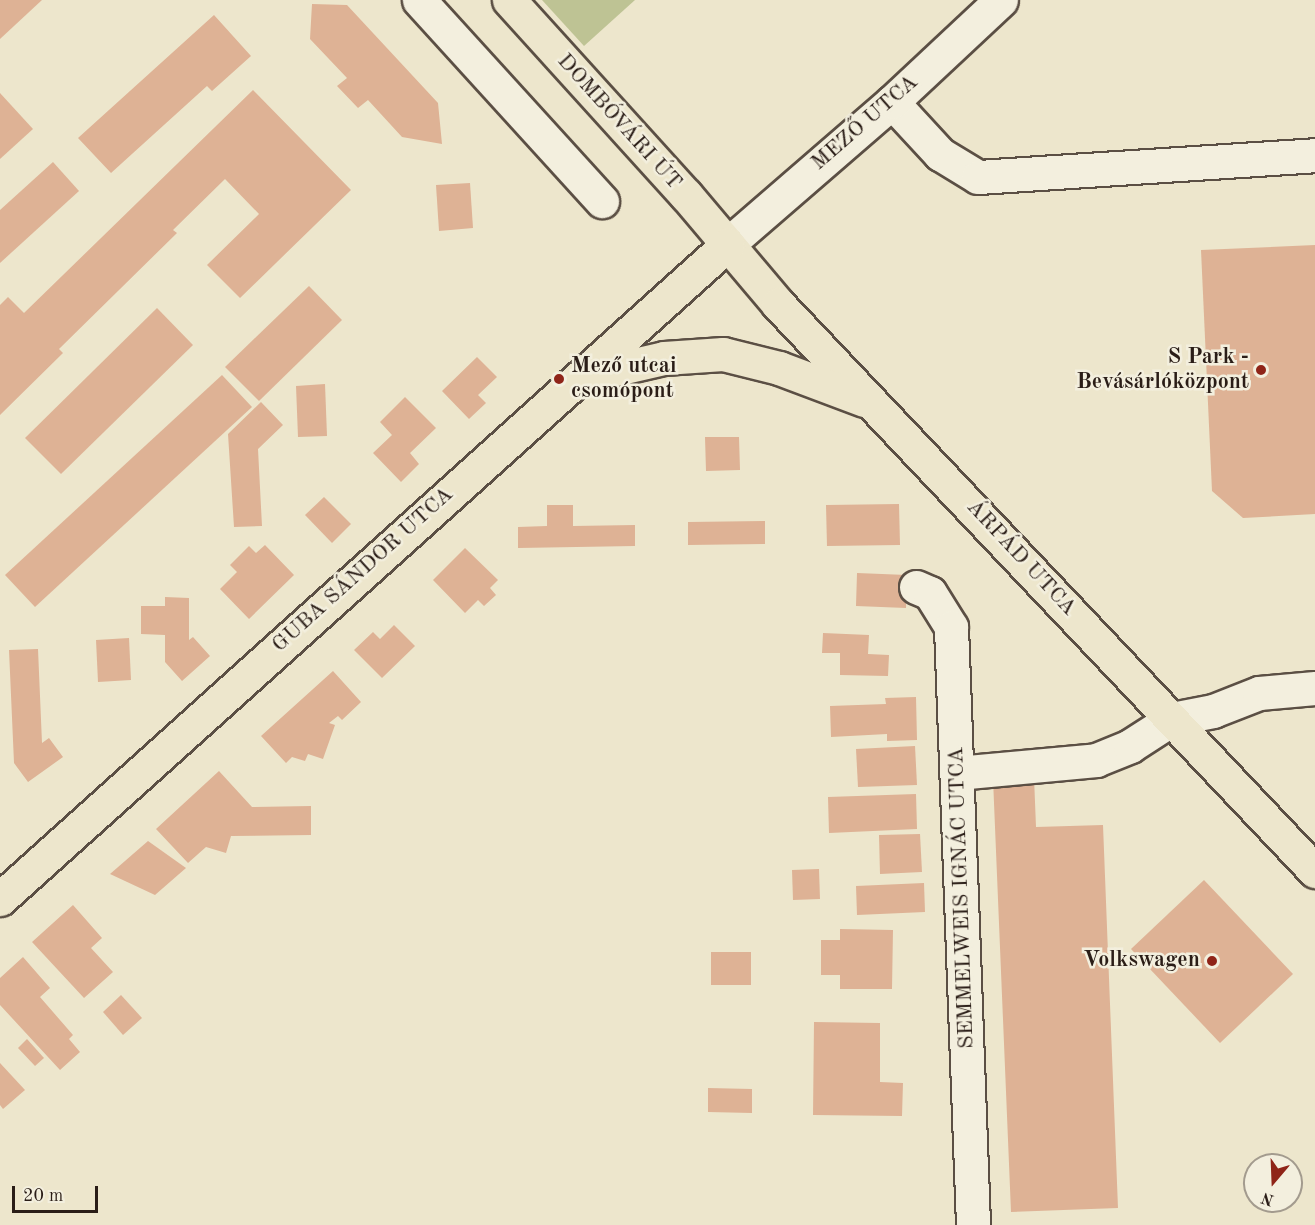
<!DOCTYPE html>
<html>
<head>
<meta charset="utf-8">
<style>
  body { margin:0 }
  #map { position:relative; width:1315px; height:1225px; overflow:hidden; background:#ede6cc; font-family:"Old Standard TT",serif }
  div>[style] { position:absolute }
  .green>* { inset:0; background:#bec394 }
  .building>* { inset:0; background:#deb295 }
  .roads { filter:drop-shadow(2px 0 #5b4f44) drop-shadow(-2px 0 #5b4f44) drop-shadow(0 2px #5b4f44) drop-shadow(0 -2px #5b4f44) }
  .minor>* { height:33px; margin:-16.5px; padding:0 16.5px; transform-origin:16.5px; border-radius:16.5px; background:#f3efde }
  .major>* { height:33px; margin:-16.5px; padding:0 16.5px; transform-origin:16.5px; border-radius:16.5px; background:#ede6cc }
  .dots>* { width:16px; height:16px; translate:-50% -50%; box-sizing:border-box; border:3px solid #f3efde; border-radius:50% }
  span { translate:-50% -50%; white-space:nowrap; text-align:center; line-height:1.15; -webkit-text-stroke:5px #f3efde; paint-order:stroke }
  .street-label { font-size:22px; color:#2a1d17 }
  .poi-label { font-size:22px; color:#2a1d17; font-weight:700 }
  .right { translate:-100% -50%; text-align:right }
  .left { translate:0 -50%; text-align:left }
  .north { position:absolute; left:1243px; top:1153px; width:60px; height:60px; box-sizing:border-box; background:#f3efde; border:2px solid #a39b8e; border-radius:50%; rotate:199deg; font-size:16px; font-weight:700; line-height:24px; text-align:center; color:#2a1d17 }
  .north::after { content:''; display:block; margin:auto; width:21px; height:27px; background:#8f2418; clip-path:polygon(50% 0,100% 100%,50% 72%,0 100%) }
  .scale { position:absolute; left:12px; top:1186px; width:86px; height:27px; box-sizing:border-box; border:3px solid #2a1d17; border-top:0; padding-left:8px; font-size:18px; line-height:21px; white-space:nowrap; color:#2a1d17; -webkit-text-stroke:4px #f3efde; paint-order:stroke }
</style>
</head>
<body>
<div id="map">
  <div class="green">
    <i style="clip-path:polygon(542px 0,635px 0,584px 46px)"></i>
  </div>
  <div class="building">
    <i style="clip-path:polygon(0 0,42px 0,0 39px)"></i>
    <i style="clip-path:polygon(312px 4px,347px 5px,438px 103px,442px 144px,402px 137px,368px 100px,358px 108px,337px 86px,347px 78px,310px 39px)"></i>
    <i style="clip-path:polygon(214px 15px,251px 56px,212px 91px,207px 86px,111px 173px,78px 138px)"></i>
    <i style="clip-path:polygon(253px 90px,351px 190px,240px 298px,207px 265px,259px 214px,225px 179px,173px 230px,177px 233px,59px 349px,63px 353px,0 415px,0 305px,8px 297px,24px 313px)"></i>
    <i style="clip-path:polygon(0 93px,33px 129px,0 159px)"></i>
    <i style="clip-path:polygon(53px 162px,79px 191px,0 263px,0 210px)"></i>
    <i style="clip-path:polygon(470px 183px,473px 228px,439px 231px,436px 185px)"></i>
    <i style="clip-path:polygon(1315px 245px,1315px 514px,1243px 518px,1212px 491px,1201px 250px)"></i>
    <i style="clip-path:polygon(309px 286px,342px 320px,259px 401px,225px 367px)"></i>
    <i style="clip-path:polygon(157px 308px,193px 345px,61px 474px,25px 438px)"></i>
    <i style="clip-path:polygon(477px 357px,497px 377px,478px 395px,486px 403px,469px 419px,442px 391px)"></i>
    <i style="clip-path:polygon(222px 375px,252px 407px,35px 607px,5px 575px)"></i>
    <i style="clip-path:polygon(325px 384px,327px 436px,298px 437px,296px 386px)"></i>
    <i style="clip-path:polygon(405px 397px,436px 428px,410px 453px,419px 464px,401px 482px,373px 453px,392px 435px,380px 422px)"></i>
    <i style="clip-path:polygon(261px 402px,283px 425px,258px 449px,262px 526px,234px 527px,228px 434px)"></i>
    <i style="clip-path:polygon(705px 437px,739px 437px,740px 470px,706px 471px)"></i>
    <i style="clip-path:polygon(324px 497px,351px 524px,332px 543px,305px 515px)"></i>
    <i style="clip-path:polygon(899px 504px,900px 545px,827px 546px,826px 505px)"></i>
    <i style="clip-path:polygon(547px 505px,573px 505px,573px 526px,635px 525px,635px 546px,518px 548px,518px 527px,547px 526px)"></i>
    <i style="clip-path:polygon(765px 521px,765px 544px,688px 545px,688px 522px)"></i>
    <i style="clip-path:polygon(265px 545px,294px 575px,249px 619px,220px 589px,237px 572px,230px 565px,249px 546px,256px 553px)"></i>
    <i style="clip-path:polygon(465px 548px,498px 580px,490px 588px,496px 595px,484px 606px,478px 600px,465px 613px,433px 580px)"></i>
    <i style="clip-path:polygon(857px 573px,907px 575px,906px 608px,856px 606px)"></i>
    <i style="clip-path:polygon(165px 597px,189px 598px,189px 640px,193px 637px,210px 656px,182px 681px,165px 662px,165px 635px,141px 634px,141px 606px,165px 606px)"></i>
    <i style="clip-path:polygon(394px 625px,415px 646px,382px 678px,354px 650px,373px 632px,380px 639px)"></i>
    <i style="clip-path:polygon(823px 633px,869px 635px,868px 654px,889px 655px,888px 676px,840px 675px,840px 653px,822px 653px)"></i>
    <i style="clip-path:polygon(129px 638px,131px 680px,98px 682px,96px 640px)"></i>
    <i style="clip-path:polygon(38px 649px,42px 743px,49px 738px,63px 757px,28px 782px,14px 763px,9px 650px)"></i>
    <i style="clip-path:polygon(333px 671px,361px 702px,342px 720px,338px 716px,329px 723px,335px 725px,323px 759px,308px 754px,305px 761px,292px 757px,286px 763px,261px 736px)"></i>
    <i style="clip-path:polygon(916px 697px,917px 740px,887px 741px,887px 734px,831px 737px,830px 706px,886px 704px,885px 698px)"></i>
    <i style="clip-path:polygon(915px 746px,917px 785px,858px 787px,856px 749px)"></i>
    <i style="clip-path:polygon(219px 771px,252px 807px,311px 806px,311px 835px,231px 836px,226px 853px,206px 847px,188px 863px,156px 829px)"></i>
    <i style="clip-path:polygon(1034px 777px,1036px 827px,1103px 825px,1118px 1208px,1011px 1212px,993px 779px)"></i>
    <i style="clip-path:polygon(916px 794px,917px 829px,829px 833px,828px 797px)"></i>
    <i style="clip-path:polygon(920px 834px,922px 872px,880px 874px,879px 835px)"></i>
    <i style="clip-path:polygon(148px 841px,186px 868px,155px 895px,110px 874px)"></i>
    <i style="clip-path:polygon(819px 869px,820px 899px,793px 900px,792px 870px)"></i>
    <i style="clip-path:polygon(1204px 880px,1293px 974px,1220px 1043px,1131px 949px)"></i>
    <i style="clip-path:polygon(924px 883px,925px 912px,857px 915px,856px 886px)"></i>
    <i style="clip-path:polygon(73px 905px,102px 938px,91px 948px,113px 972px,84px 998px,32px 942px)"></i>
    <i style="clip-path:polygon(840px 929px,893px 930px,892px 989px,840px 989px,840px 975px,821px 975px,821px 940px,840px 940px)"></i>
    <i style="clip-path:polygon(711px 952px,751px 952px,751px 985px,711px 985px)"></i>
    <i style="clip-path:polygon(23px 957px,50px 988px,40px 997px,73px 1035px,69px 1039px,80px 1052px,60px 1070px,0 1005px,0 978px)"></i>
    <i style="clip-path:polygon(121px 995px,142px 1018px,123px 1035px,103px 1012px)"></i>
    <i style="clip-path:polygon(814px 1022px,880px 1023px,880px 1082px,903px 1083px,902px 1116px,813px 1115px)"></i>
    <i style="clip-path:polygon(27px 1039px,44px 1058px,35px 1066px,18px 1048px)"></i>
    <i style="clip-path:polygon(0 1063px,25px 1090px,3px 1109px,0 1105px)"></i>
    <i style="clip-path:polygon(708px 1088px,752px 1089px,752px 1113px,708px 1112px)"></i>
  </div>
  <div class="roads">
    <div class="minor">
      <i style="left:419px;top:0;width:272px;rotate:47.7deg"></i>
      <i style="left:892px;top:102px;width:71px;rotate:47.3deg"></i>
      <i style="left:940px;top:154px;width:44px;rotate:31.2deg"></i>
      <i style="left:978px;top:177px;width:338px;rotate:-3.7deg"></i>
      <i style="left:728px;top:244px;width:217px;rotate:-40.9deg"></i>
      <i style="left:892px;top:102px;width:149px;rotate:-43.1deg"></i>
      <i style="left:916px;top:587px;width:15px;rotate:23deg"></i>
      <i style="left:930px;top:593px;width:40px;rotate:58deg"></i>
      <i style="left:951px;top:627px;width:598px;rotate:87.89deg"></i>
      <i style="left:957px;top:773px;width:140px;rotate:-5.3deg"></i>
      <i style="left:1096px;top:760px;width:37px;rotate:-22deg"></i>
      <i style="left:1130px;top:746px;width:50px;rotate:-32.7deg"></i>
      <i style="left:1172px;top:719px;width:42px;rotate:-11deg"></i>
      <i style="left:1213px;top:711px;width:49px;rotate:-21.4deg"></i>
      <i style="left:1259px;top:693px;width:56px;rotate:-5.1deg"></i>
    </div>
    <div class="major">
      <i style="left:509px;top:0;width:263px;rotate:47.8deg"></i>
      <i style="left:686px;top:195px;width:143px;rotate:49.8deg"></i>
      <i style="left:778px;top:304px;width:781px;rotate:46.56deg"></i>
      <i style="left:586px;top:376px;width:80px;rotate:-13deg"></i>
      <i style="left:664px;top:358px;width:59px;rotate:-3.9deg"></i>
      <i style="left:723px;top:354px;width:58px;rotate:14deg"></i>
      <i style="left:779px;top:368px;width:91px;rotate:20.6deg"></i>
      <i style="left:0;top:899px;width:979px;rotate:-41.98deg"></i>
    </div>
  </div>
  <div class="dots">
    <i style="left:1261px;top:370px;background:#8f2418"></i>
    <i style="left:559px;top:379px;background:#8f2418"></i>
    <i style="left:1212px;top:961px;background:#8f2418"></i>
  </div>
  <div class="street-label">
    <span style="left:619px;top:122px;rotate:48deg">DOMBÓVÁRI ÚT</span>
    <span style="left:865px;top:123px;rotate:-41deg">MEZŐ UTCA</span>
    <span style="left:1021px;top:558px;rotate:47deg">ÁRPÁD UTCA</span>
    <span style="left:363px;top:570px;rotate:-42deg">GUBA SÁNDOR UTCA</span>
    <span style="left:962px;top:898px;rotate:-92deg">SEMMELWEIS IGNÁC UTCA</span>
  </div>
  <div class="poi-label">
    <span class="right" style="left:1249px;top:370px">S Park -<br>Bevásárlóközpont</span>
    <span class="left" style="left:571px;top:379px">Mező utcai<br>csomópont</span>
    <span class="right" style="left:1200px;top:961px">Volkswagen</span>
  </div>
  <div class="north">N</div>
  <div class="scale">20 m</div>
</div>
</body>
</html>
